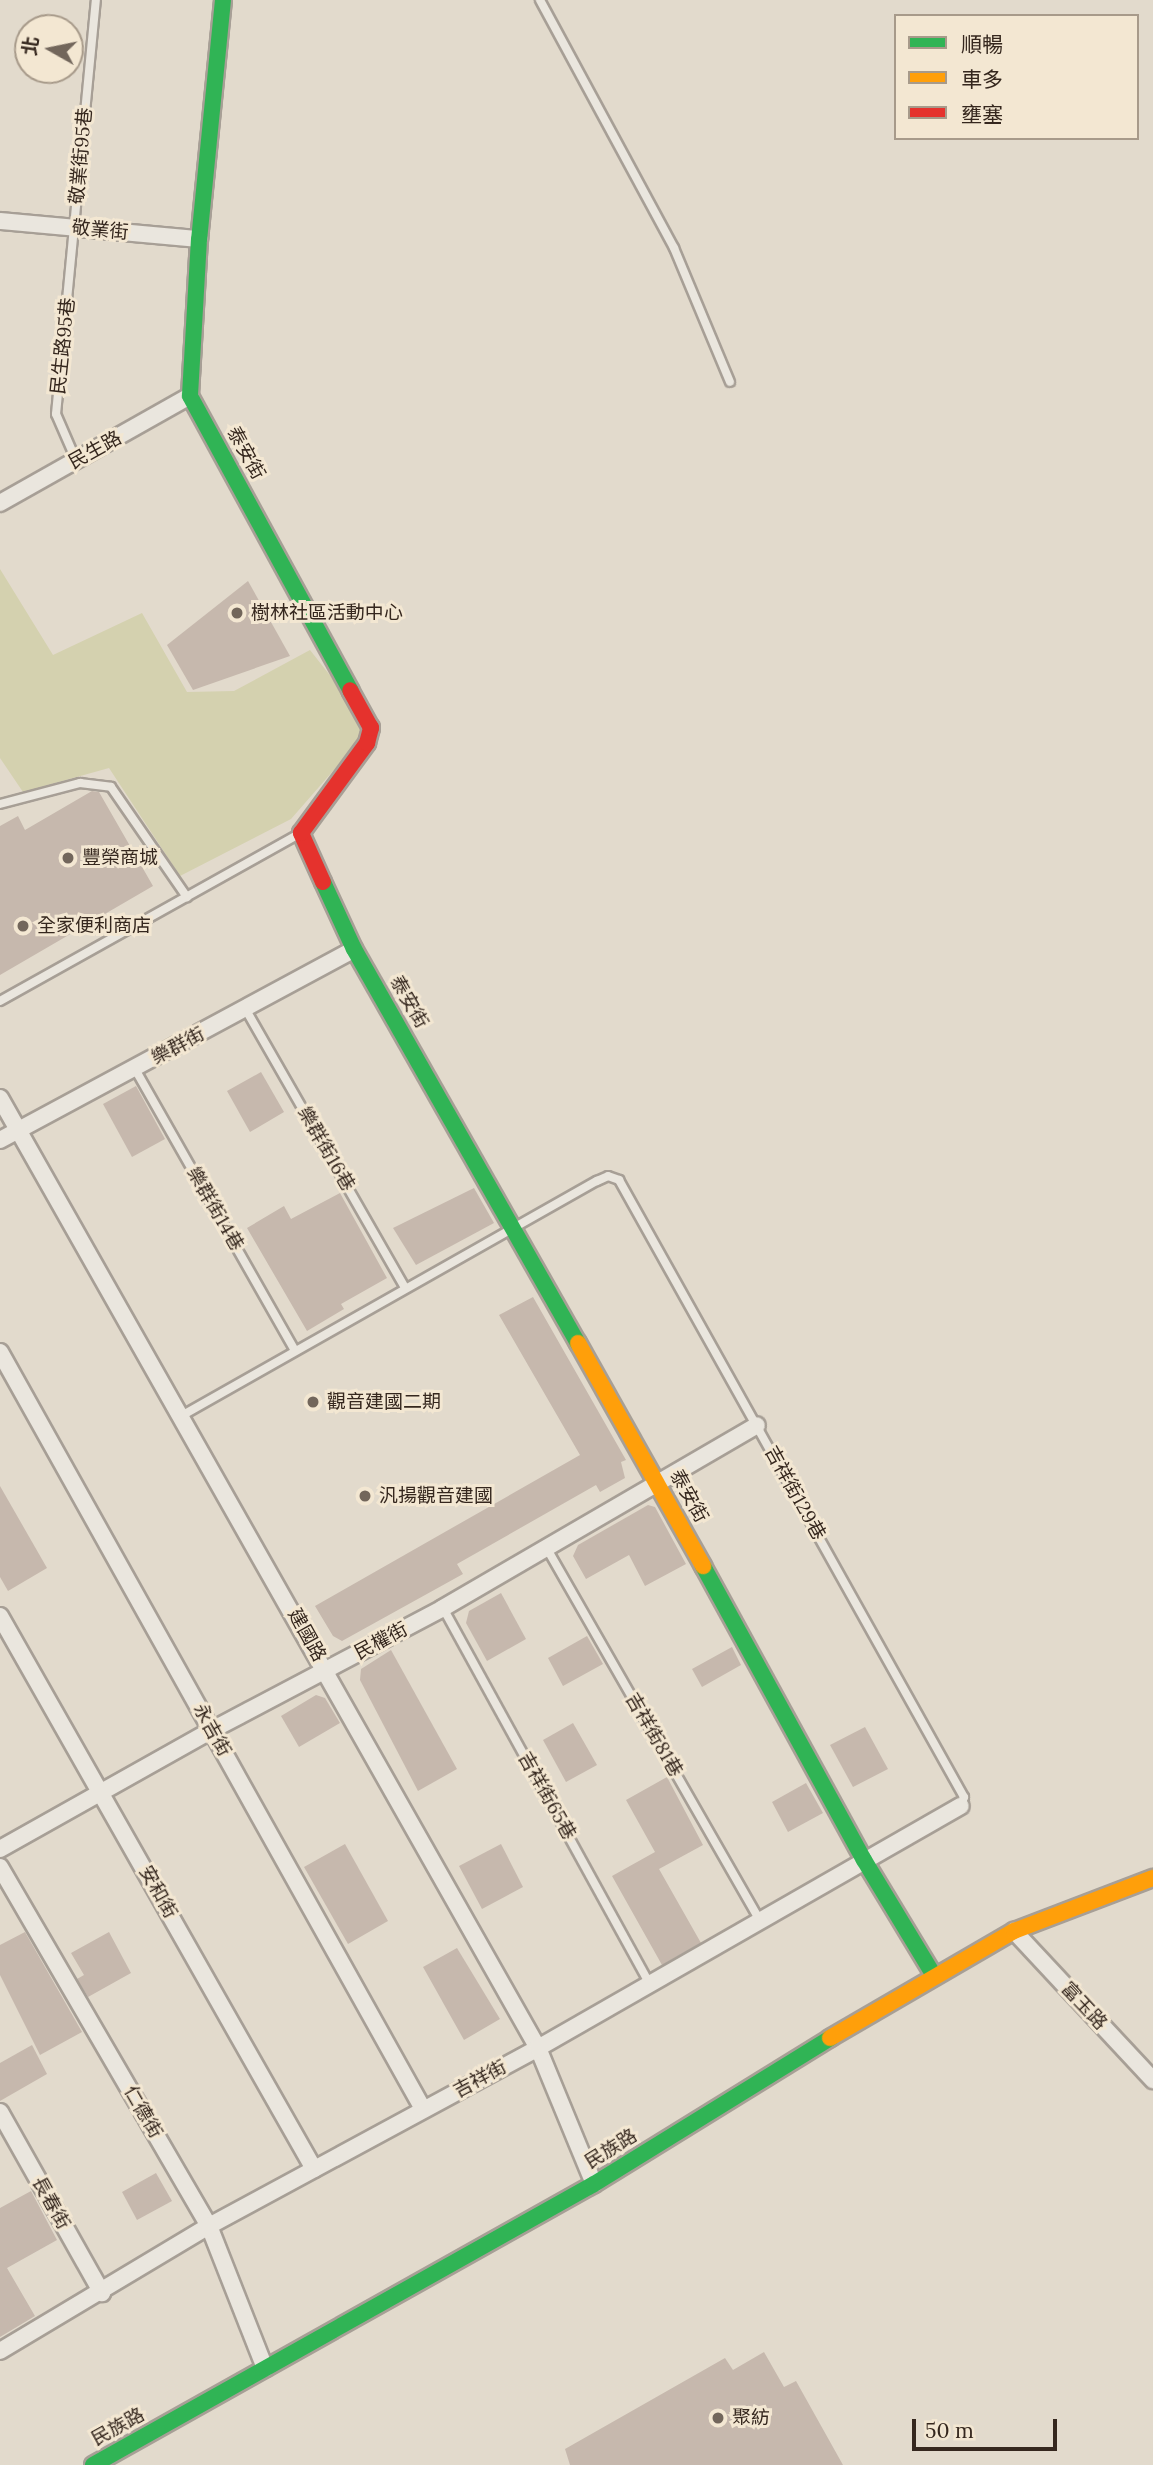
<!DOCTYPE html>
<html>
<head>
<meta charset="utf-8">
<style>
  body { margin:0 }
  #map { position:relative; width:1153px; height:2465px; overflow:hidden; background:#e2dacc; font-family:Lora,"Noto Sans TC",serif }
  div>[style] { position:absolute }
  .green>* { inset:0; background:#d4d1af }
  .building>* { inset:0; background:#c6b8ad }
  .roads { filter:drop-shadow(2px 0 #a79f96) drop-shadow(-2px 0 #a79f96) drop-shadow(0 2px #a79f96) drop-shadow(0 -2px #a79f96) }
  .lane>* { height:8px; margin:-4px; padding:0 4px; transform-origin:4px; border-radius:4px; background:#eae6de }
  .street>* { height:16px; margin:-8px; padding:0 8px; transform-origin:8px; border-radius:8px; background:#eae6de }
  .fast>* { height:16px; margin:-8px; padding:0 8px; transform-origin:8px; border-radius:8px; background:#30b455 }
  .slow>* { height:16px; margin:-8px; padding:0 8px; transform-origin:8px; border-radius:8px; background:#ff9f0a }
  .jam>* { height:16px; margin:-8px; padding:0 8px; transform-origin:8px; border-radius:8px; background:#e5322d }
  .dots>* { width:19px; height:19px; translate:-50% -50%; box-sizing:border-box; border:4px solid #f3e7d2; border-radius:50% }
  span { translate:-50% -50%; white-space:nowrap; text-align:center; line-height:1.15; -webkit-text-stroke:6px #f3e7d2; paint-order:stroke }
  .street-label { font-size:19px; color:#35271e }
  .poi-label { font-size:19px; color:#35271e }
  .left { translate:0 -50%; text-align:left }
  .legend { position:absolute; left:894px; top:14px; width:245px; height:126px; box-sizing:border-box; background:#f3e7d2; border:2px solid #a79a8a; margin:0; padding:9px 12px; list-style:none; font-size:21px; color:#35271e }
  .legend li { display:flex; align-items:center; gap:14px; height:35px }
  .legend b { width:35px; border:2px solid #a79a8a }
  .north { position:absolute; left:14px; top:14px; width:70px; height:70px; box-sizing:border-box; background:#f3e7d2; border:2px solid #a79a8a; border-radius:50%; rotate:279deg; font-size:19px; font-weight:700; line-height:28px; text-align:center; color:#35271e }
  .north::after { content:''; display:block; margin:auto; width:24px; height:32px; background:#72665b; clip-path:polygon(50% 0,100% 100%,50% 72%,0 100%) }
  .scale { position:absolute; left:912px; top:2419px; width:145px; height:32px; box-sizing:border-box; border:4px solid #35271e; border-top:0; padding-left:9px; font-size:21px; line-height:24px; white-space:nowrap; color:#35271e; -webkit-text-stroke:5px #f3e7d2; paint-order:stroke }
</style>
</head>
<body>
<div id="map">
  <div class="green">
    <i style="clip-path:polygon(0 569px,53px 655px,142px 613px,187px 692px,234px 691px,310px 650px,362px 716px,360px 740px,291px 819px,180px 876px,109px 768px,23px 792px,0 758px)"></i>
  </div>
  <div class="building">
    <i style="clip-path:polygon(248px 581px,290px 656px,193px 690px,167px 645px)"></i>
    <i style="clip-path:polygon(92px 791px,99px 792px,153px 886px,0 975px,0 826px,18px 816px,25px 830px)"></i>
    <i style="clip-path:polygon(261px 1072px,284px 1112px,250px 1132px,227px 1091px)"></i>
    <i style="clip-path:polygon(136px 1086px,165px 1139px,132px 1157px,103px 1104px)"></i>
    <i style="clip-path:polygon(474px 1188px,494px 1223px,416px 1265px,393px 1228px)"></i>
    <i style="clip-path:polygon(340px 1193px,387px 1278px,341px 1304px,344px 1309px,307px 1331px,247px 1228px,284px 1206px,291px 1219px)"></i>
    <i style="clip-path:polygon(533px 1297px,626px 1460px,621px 1462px,625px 1478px,600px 1492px,596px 1485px,457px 1564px,463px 1574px,342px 1641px,333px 1636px,315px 1606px,580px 1455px,499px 1315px)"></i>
    <i style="clip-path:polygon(0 1486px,47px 1568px,8px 1591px,0 1577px)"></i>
    <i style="clip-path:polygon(648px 1505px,655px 1507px,686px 1564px,645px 1586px,629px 1555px,586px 1579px,573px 1556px,578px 1545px)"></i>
    <i style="clip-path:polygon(501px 1593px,526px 1639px,487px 1661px,466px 1623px,469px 1611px)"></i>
    <i style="clip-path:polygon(587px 1636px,603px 1664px,563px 1686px,548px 1658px)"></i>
    <i style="clip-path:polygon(732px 1647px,741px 1665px,702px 1687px,692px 1669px)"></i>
    <i style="clip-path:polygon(391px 1650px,457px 1769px,418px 1791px,360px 1680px,361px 1669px)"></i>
    <i style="clip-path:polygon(316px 1695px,325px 1698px,340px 1723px,299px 1747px,281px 1716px)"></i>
    <i style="clip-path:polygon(573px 1723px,597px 1765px,566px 1782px,543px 1740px)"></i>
    <i style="clip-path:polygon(865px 1727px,888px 1769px,853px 1787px,830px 1745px)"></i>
    <i style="clip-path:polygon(667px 1777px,703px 1845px,659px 1869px,701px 1943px,662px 1965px,612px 1876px,655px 1852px,626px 1800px)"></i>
    <i style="clip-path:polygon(806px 1783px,823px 1813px,788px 1832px,772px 1802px)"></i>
    <i style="clip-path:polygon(345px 1844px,388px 1921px,348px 1944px,304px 1867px)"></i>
    <i style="clip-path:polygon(501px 1844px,523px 1887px,482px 1909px,459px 1866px)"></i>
    <i style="clip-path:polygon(25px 1932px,82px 2032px,40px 2055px,0 1975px,0 1945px)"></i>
    <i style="clip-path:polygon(109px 1932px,131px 1973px,88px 1997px,77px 1979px,84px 1975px,71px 1953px)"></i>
    <i style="clip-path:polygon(457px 1948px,500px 2019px,464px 2040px,423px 1967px)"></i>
    <i style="clip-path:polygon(32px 2045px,47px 2074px,0 2101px,0 2063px)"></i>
    <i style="clip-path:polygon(156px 2173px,172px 2201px,137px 2220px,122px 2192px)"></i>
    <i style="clip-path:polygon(31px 2191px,57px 2240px,7px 2268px,35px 2316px,0 2337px,0 2208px)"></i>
    <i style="clip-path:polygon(764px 2352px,784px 2387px,796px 2381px,843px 2465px,570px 2465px,565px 2449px,725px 2358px,733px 2370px)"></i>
  </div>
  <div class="roads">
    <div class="lane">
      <i style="left:540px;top:0;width:282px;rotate:61.6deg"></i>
      <i style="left:674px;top:248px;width:145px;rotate:67.3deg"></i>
      <i style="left:76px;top:460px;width:50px;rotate:-113.5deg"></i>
      <i style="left:56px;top:414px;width:416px;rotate:-84.5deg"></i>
      <i style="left:0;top:804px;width:83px;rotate:-14.7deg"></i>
      <i style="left:80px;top:783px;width:31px;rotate:7deg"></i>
      <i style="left:111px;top:787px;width:134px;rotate:55.4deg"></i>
      <i style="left:0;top:1001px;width:344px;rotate:-29.2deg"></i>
      <i style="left:246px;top:1010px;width:320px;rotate:60.2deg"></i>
      <i style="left:135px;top:1069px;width:322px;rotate:60.4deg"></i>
      <i style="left:183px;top:1415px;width:476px;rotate:-29.5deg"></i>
      <i style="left:597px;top:1181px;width:12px;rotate:-24deg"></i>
      <i style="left:608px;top:1176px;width:12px;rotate:20deg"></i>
      <i style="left:619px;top:1180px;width:707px;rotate:60.79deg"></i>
      <i style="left:964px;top:1797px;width:9px;rotate:108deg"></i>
      <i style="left:546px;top:1547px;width:433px;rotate:60.2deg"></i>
      <i style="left:443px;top:1608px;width:429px;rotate:61.2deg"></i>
    </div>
    <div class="street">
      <i style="left:0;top:221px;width:200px;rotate:5.2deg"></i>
      <i style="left:0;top:503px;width:218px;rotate:-29.4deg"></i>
      <i style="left:0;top:1098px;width:1092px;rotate:60.48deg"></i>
      <i style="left:538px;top:2048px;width:147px;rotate:67.6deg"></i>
      <i style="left:0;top:1140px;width:402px;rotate:-28.3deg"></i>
      <i style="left:0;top:1352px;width:867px;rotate:60.8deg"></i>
      <i style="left:0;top:1616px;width:636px;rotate:60.41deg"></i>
      <i style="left:0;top:1849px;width:243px;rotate:-29.3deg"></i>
      <i style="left:212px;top:1730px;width:261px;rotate:-27.8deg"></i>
      <i style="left:443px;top:1608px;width:363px;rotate:-30.2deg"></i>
      <i style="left:0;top:1867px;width:415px;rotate:59.8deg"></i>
      <i style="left:209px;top:2226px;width:153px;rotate:68.5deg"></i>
      <i style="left:1014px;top:1931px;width:204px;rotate:47deg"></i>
      <i style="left:0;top:2112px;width:208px;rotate:60.6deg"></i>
      <i style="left:0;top:2351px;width:244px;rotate:-30.9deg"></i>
      <i style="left:209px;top:2226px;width:374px;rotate:-28.4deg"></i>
      <i style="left:538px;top:2048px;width:487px;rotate:-29.8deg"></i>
    </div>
    <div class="fast">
      <i style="left:223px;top:0;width:240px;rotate:95.7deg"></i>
      <i style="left:199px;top:239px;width:157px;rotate:93.3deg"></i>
      <i style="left:190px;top:396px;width:335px;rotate:61.4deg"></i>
      <i style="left:323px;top:882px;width:74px;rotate:65.2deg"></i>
      <i style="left:354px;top:949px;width:453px;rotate:60.4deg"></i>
      <i style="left:703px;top:1566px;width:335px;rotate:61.3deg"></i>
      <i style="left:864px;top:1860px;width:133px;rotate:58.8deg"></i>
      <i style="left:93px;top:2465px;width:574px;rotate:-29.29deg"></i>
      <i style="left:594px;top:2184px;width:278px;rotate:-31.7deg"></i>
    </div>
    <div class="slow">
      <i style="left:578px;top:1343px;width:256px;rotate:60.7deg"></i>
      <i style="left:830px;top:2038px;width:213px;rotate:-30.2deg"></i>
      <i style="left:1014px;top:1931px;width:149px;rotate:-20.9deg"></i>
    </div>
    <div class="jam">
      <i style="left:323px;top:882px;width:54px;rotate:-114.2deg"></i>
      <i style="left:301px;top:833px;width:112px;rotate:-53.7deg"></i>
      <i style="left:367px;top:743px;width:16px;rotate:-75deg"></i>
      <i style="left:371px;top:728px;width:43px;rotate:-118.9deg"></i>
    </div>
  </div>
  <div class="dots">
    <i style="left:237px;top:613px;background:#72665b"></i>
    <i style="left:68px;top:858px;background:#72665b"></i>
    <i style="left:23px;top:926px;background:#72665b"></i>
    <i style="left:313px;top:1402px;background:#72665b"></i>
    <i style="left:365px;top:1496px;background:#72665b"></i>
    <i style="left:718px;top:2418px;background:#72665b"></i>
  </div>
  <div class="street-label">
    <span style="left:81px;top:156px;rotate:-85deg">敬業街95巷</span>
    <span style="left:100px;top:230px;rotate:5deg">敬業街</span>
    <span style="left:63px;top:346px;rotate:-84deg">民生路95巷</span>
    <span style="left:95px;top:450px;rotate:-29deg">民生路</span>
    <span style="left:246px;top:453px;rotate:61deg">泰安街</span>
    <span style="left:409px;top:1002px;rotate:60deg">泰安街</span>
    <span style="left:178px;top:1046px;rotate:-28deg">樂群街</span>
    <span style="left:326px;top:1149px;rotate:60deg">樂群街16巷</span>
    <span style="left:215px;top:1209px;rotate:60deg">樂群街14巷</span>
    <span style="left:795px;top:1493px;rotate:61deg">吉祥街129巷</span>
    <span style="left:689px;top:1496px;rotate:61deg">泰安街</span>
    <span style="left:307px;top:1635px;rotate:61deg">建國路</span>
    <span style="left:381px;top:1641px;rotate:-28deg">民權街</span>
    <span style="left:212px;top:1730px;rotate:61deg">永吉街</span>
    <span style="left:654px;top:1735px;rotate:60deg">吉祥街81巷</span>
    <span style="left:547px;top:1796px;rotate:61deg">吉祥街65巷</span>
    <span style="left:158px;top:1892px;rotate:61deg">安和街</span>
    <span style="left:1084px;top:2006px;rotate:47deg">富玉路</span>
    <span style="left:480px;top:2079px;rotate:-28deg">吉祥街</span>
    <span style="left:143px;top:2112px;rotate:60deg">仁德街</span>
    <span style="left:611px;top:2149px;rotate:-32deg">民族路</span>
    <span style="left:51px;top:2203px;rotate:61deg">長春街</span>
    <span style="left:118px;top:2427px;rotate:-29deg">民族路</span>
  </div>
  <div class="poi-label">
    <span class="left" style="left:251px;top:613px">樹林社區活動中心</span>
    <span class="left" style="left:82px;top:858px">豐榮商城</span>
    <span class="left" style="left:37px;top:926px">全家便利商店</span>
    <span class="left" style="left:327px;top:1402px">觀音建國二期</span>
    <span class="left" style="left:379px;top:1496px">汎揚觀音建國</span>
    <span class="left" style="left:732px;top:2418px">聚紡</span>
  </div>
  <ul class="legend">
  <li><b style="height:9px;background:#30b455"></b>順暢</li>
  <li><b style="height:9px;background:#ff9f0a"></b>車多</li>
  <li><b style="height:9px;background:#e5322d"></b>壅塞</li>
  </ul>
  <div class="north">北</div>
  <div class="scale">50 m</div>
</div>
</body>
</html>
